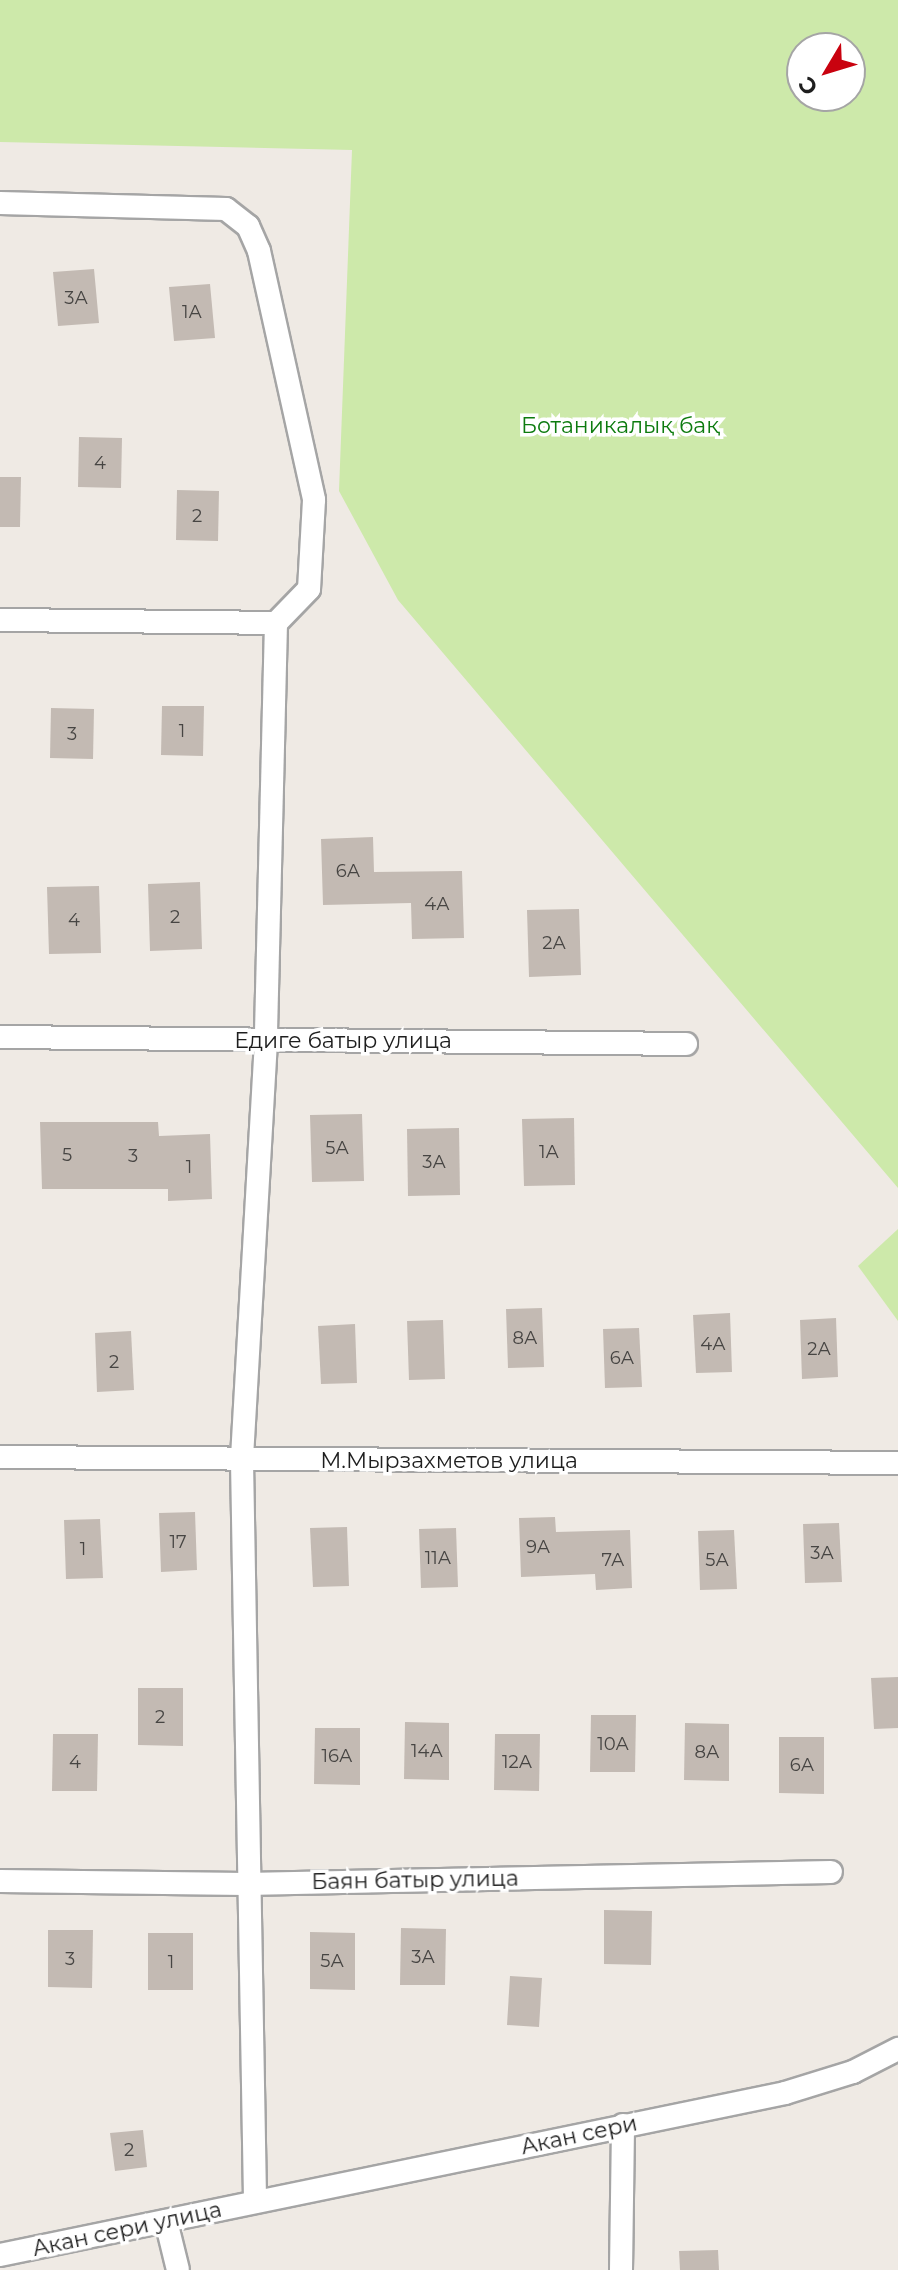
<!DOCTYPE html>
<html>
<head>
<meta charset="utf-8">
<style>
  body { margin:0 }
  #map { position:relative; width:898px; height:2270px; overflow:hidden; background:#efeae4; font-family:Montserrat,sans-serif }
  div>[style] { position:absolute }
  .grass>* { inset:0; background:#cde9aa }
  .building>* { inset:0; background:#c3bab3 }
  .roads { filter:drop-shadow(2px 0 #a5a5a5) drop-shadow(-2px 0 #a5a5a5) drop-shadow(0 2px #a5a5a5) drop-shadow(0 -2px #a5a5a5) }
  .street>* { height:22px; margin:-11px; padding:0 11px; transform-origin:11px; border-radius:11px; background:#fff }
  span { translate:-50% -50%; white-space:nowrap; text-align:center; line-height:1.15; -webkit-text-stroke:7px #fff; paint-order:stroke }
  .number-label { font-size:18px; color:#474543 }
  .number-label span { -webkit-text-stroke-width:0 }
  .park-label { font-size:22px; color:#0d7b0f }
  .street-label { font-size:22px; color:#1e1e1e }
  .north { position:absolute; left:786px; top:32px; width:80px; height:80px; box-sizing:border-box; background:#fff; border:2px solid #a5a5a5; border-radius:50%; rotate:232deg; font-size:22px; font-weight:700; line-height:32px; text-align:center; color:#1e1e1e }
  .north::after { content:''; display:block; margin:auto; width:28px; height:36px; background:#c9020f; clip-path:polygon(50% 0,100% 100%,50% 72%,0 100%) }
</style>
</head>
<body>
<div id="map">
  <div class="grass">
    <i style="clip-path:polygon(evenodd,0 0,898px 0,898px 1188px,398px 600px,339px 491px,352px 150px,0 142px,0 0,850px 48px,850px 96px,802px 96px,802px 48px,850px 48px)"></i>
    <i style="clip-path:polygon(898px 1229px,898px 1321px,858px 1266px)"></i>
  </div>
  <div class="building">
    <i style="clip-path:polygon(94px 269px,99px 323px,58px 326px,53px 272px)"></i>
    <i style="clip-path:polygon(210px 284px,215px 338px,174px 341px,169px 287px)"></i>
    <i style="clip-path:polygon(79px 437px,122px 438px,121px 488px,78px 487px)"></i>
    <i style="clip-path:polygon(0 477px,21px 477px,20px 527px,0 527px)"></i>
    <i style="clip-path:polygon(177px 490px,219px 491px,218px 541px,176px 540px)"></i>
    <i style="clip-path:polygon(162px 706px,204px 706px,203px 756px,161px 755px)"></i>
    <i style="clip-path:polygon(51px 708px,94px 709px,93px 759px,50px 758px)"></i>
    <i style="clip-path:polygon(373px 837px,374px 872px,462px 871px,464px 938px,412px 939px,411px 903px,323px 905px,321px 839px)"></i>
    <i style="clip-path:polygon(200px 882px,202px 949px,150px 951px,148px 884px)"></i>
    <i style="clip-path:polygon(99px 886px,101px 953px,49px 954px,47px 887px)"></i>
    <i style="clip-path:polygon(579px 909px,581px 975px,529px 977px,527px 910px)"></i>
    <i style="clip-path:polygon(362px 1114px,364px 1181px,312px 1182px,310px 1115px)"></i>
    <i style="clip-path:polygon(574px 1118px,575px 1185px,524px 1186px,522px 1119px)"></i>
    <i style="clip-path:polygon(40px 1122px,158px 1122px,159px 1136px,210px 1134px,212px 1199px,168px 1201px,168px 1189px,42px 1189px)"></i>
    <i style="clip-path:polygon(459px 1128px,460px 1195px,408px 1196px,407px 1129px)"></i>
    <i style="clip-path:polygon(542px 1308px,544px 1367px,508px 1368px,506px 1309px)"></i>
    <i style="clip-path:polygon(730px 1313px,732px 1372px,696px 1373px,693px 1315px)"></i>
    <i style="clip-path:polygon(836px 1318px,838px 1377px,802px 1379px,800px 1320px)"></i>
    <i style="clip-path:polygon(443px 1320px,445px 1379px,409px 1380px,407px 1321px)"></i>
    <i style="clip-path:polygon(355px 1324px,357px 1383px,321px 1384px,318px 1326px)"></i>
    <i style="clip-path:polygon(639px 1328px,642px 1387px,605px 1388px,603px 1329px)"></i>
    <i style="clip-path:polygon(131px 1331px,134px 1390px,97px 1392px,95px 1333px)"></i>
    <i style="clip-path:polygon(195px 1512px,197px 1570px,161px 1572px,159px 1513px)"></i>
    <i style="clip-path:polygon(555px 1517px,556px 1532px,630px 1530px,632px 1588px,596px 1590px,595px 1574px,521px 1577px,519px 1518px)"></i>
    <i style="clip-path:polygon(100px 1519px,103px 1578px,66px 1579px,64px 1520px)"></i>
    <i style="clip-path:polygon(839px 1523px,842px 1582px,805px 1583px,803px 1524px)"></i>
    <i style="clip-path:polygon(347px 1527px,349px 1586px,313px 1587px,310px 1528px)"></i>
    <i style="clip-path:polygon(456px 1528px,458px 1587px,421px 1588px,419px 1529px)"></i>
    <i style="clip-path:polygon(734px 1530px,737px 1589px,700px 1590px,698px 1531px)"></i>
    <i style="clip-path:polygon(898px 1677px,898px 1728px,874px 1729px,871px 1678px)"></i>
    <i style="clip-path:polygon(138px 1688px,183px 1688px,183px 1746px,138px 1745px)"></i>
    <i style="clip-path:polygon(591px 1715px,636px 1715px,635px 1772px,590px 1772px)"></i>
    <i style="clip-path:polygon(405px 1722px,449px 1723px,449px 1780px,404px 1779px)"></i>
    <i style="clip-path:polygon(685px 1723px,729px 1724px,729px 1781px,684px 1780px)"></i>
    <i style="clip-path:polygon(315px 1728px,360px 1728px,360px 1785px,314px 1784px)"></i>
    <i style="clip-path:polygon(53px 1734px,98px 1734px,97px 1791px,52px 1791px)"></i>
    <i style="clip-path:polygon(495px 1734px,540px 1734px,539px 1791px,494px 1790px)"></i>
    <i style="clip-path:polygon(779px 1737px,824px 1737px,824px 1794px,779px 1793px)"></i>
    <i style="clip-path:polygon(604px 1910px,652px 1911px,651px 1965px,604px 1964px)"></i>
    <i style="clip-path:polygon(401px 1928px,446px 1929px,445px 1985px,400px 1985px)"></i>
    <i style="clip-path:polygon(48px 1930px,93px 1930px,92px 1988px,48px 1987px)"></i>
    <i style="clip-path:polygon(310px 1932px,355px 1933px,355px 1990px,310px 1989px)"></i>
    <i style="clip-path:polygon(148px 1933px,193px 1933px,193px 1990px,148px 1990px)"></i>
    <i style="clip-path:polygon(510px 1976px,542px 1978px,539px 2027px,507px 2025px)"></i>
    <i style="clip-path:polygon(143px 2130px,147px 2167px,115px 2171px,110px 2133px)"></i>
    <i style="clip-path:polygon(718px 2250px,719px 2270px,680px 2270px,679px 2251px)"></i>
  </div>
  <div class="roads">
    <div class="street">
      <i style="left:0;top:203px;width:226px;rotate:1.5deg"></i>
      <i style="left:226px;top:209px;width:28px;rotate:38deg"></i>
      <i style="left:248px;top:226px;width:27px;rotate:66deg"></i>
      <i style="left:259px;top:251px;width:255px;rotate:77.5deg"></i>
      <i style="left:314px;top:500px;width:89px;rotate:93.2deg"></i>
      <i style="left:309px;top:589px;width:47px;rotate:134.1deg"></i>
      <i style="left:276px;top:623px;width:418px;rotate:91.4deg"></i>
      <i style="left:266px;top:1041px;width:421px;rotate:93.3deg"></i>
      <i style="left:242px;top:1461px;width:741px;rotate:88.99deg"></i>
      <i style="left:0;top:620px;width:276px;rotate:0.6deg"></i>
      <i style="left:0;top:1037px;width:686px;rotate:0.58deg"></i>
      <i style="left:0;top:1457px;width:898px;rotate:0.38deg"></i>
      <i style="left:0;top:1881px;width:246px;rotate:0.7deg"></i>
      <i style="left:246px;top:1884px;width:585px;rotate:-1.18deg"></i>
      <i style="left:166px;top:2221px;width:50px;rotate:76.2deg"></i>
      <i style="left:0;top:2255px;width:802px;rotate:-11.66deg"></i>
      <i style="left:785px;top:2093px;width:71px;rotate:-17.2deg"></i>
      <i style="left:853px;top:2072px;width:51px;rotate:-27.1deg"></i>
      <i style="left:621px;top:2270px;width:145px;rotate:-89.2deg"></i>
    </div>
  </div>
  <div class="number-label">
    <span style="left:76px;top:298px">3А</span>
    <span style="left:192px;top:312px">1А</span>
    <span style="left:100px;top:463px">4</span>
    <span style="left:197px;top:516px">2</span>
    <span style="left:182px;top:731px">1</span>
    <span style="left:72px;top:734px">3</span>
    <span style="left:348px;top:871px">6А</span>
    <span style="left:437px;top:904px">4А</span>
    <span style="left:175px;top:917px">2</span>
    <span style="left:74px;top:920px">4</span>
    <span style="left:554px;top:943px">2А</span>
    <span style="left:337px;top:1148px">5А</span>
    <span style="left:549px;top:1152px">1А</span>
    <span style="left:67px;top:1155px">5</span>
    <span style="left:133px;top:1156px">3</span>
    <span style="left:434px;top:1162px">3А</span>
    <span style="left:189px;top:1167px">1</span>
    <span style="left:525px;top:1338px">8А</span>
    <span style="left:713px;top:1344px">4А</span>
    <span style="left:819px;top:1349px">2А</span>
    <span style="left:622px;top:1358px">6А</span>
    <span style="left:114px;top:1362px">2</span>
    <span style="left:178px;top:1542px">17</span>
    <span style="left:538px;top:1547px">9А</span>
    <span style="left:83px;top:1549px">1</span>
    <span style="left:822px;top:1553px">3А</span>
    <span style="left:438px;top:1558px">11А</span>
    <span style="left:613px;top:1560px">7А</span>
    <span style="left:717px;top:1560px">5А</span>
    <span style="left:160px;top:1717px">2</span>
    <span style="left:613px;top:1744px">10А</span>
    <span style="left:427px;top:1751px">14А</span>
    <span style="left:707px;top:1752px">8А</span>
    <span style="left:337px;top:1756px">16А</span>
    <span style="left:75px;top:1762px">4</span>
    <span style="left:517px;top:1762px">12А</span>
    <span style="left:802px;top:1765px">6А</span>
    <span style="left:423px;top:1957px">3А</span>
    <span style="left:70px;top:1959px">3</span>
    <span style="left:332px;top:1961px">5А</span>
    <span style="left:171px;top:1962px">1</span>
    <span style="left:129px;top:2150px">2</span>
  </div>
  <div class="park-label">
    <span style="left:620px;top:426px">Ботаникалық бақ</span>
  </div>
  <div class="street-label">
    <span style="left:343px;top:1041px">Едиге батыр улица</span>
    <span style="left:449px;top:1461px">М.Мырзахметов улица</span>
    <span style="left:415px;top:1880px;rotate:-1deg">Баян батыр улица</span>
    <span style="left:579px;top:2135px;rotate:-12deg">Акан сери</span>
    <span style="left:127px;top:2229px;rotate:-12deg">Акан сери улица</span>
  </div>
  <div class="north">С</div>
</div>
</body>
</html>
